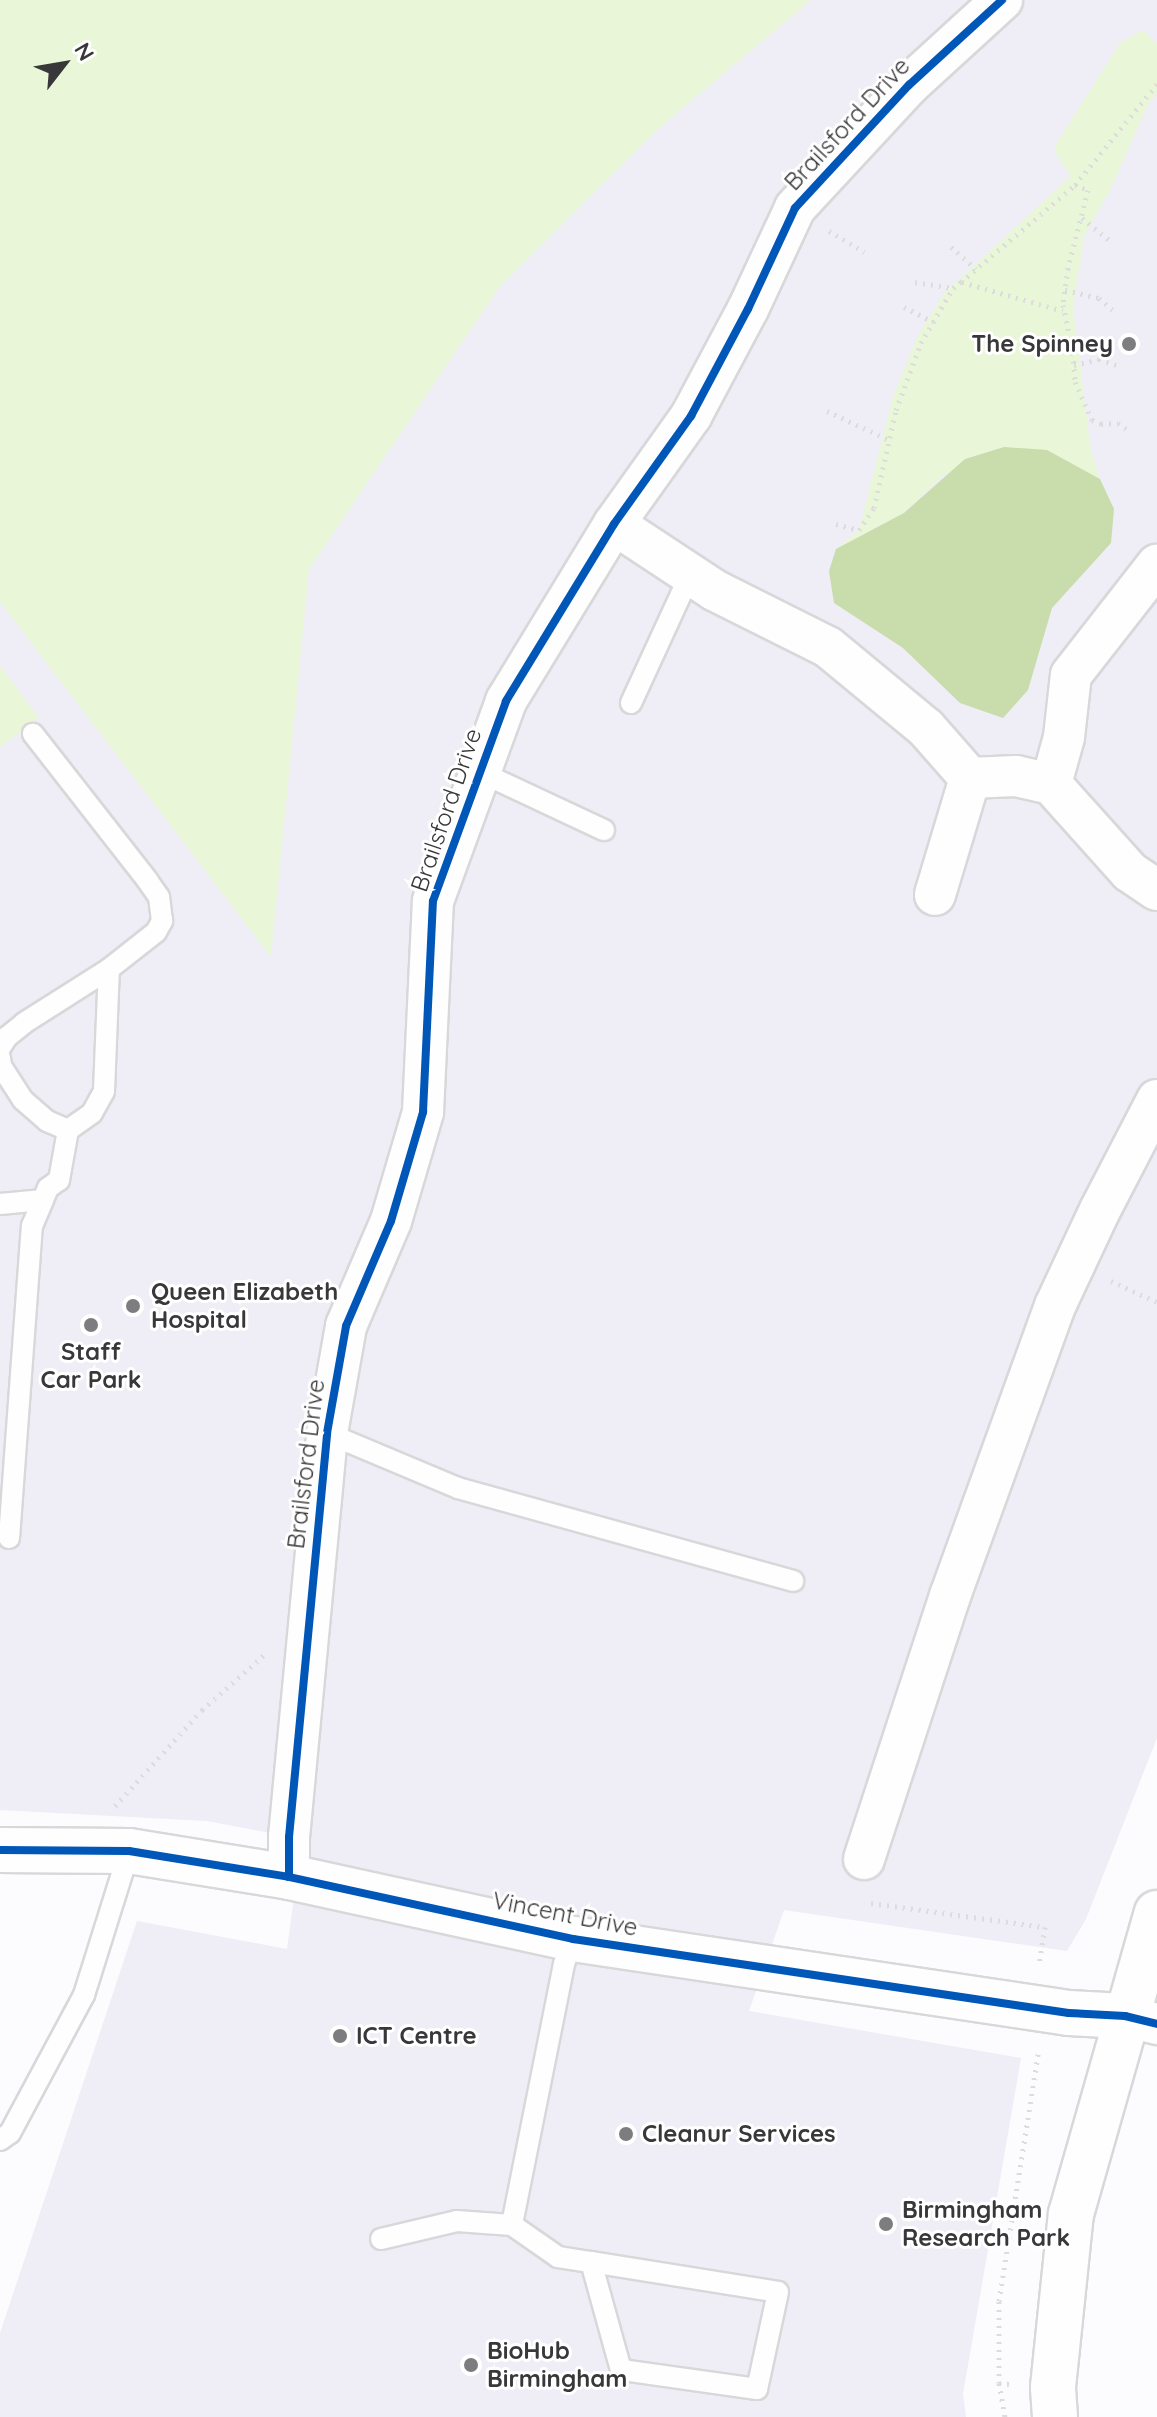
<!DOCTYPE html>
<html>
<head>
<meta charset="utf-8">
<style>
  body { margin:0 }
  #map { position:relative; width:1157px; height:2417px; overflow:hidden; background:#fcfbfe; font-family:Quicksand,sans-serif }
  div>[style] { position:absolute }
  .built>* { inset:0; background:#efedf5 }
  .green>* { inset:0; background:#e9f7d8 }
  .forest>* { inset:0; background:#c9dcac }
  .path>* { height:5px; margin-top:-2.5px; transform-origin:0; background:repeating-linear-gradient(90deg,#dddcdd 0 2px,transparent 0 8px) }
  .roads { filter:drop-shadow(2px 0 #d8d7d9) drop-shadow(-2px 0 #d8d7d9) drop-shadow(0 2px #d8d7d9) drop-shadow(0 -2px #d8d7d9) }
  .service>* { height:20px; margin:-10px; padding:0 10px; transform-origin:10px; border-radius:10px; background:#fffeff }
  .minor>* { height:40px; margin:-20px; padding:0 20px; transform-origin:20px; border-radius:20px; background:#fffeff }
  .tertiary>* { height:44px; margin:-22px; padding:0 22px; transform-origin:22px; border-radius:22px; background:#fffeff }
  .cycleway>* { height:8px; margin:-4px; padding:0 4px; transform-origin:4px; border-radius:4px; background:#0057b8 }
  .dots>* { width:22px; height:22px; translate:-50% -50%; box-sizing:border-box; border:4px solid #fff; border-radius:50% }
  span { translate:-50% -50%; white-space:nowrap; text-align:center; line-height:1.15; -webkit-text-stroke:6px #fff; paint-order:stroke }
  .street-label { font-size:24px; color:#38383a }
  .poi-label { font-size:24px; color:#38383a; font-weight:700 }
  .right { translate:-100% -50%; text-align:right }
  .left { translate:0 -50%; text-align:left }
  .north { position:absolute; left:24px; top:24px; width:80px; height:80px; -webkit-text-stroke:6px #fff; paint-order:stroke; rotate:59deg; font-size:22px; font-weight:700; line-height:32px; text-align:center; color:#38383a }
  .north::after { content:''; display:block; margin:auto; width:28px; height:36px; background:#38383a; clip-path:polygon(50% 0,100% 100%,50% 72%,0 100%) }
</style>
</head>
<body>
<div id="map">
  <div class="built">
    <i style="clip-path:polygon(0 0,1157px 0,1157px 1738px,1086px 1919px,1067px 1951px,784px 1910px,749px 2011px,1021px 2058px,963px 2394px,966px 2417px,0 2417px,0 2333px,137px 1921px,287px 1949px,302px 1839px,207px 1821px,0 1810px)"></i>
  </div>
  <div class="green">
    <i style="clip-path:polygon(0 0,811px 0,659px 128px,500px 286px,309px 569px,271px 957px,0 602px)"></i>
    <i style="clip-path:polygon(1143px 30px,1157px 44px,1157px 93px,1148px 104px,1111px 188px,1084px 237px,1073px 308px,1091px 452px,1100px 479px,1047px 450px,944px 474px,904px 513px,836px 549px,859px 530px,893px 397px,917px 337px,945px 292px,1071px 176px,1057px 156px,1055px 146px,1120px 43px)"></i>
    <i style="clip-path:polygon(0 666px,39px 718px,0 747px)"></i>
  </div>
  <div class="forest">
    <i style="clip-path:polygon(1004px 447px,1047px 450px,1100px 479px,1114px 509px,1111px 543px,1052px 608px,1028px 690px,1003px 718px,960px 703px,903px 648px,834px 603px,829px 571px,836px 549px,904px 513px,965px 459px)"></i>
  </div>
  <div class="path">
    <i style="left:1075px;top:185px;width:14px;rotate:21deg"></i>
    <i style="left:1088px;top:190px;width:81px;rotate:104.4deg"></i>
    <i style="left:1068px;top:268px;width:37px;rotate:98deg"></i>
    <i style="left:1063px;top:305px;width:49px;rotate:78.2deg"></i>
    <i style="left:1073px;top:353px;width:29px;rotate:86deg"></i>
    <i style="left:1075px;top:382px;width:42px;rotate:65.9deg"></i>
    <i style="left:1092px;top:420px;width:10px;rotate:24deg"></i>
    <i style="left:1101px;top:424px;width:17px;rotate:-3deg"></i>
    <i style="left:1118px;top:423px;width:12px;rotate:35deg"></i>
    <i style="left:1082px;top:218px;width:38px;rotate:39deg"></i>
    <i style="left:829px;top:231px;width:41px;rotate:31deg"></i>
    <i style="left:951px;top:247px;width:33px;rotate:41deg"></i>
    <i style="left:915px;top:282px;width:38px;rotate:9deg"></i>
    <i style="left:953px;top:288px;width:10px;rotate:-37deg"></i>
    <i style="left:961px;top:282px;width:150px;rotate:-40.4deg"></i>
    <i style="left:1075px;top:185px;width:130px;rotate:-50.9deg"></i>
    <i style="left:962px;top:282px;width:105px;rotate:16deg"></i>
    <i style="left:1065px;top:290px;width:35px;rotate:13deg"></i>
    <i style="left:1099px;top:298px;width:18px;rotate:41deg"></i>
    <i style="left:904px;top:307px;width:33px;rotate:27deg"></i>
    <i style="left:1074px;top:365px;width:26px;rotate:-13deg"></i>
    <i style="left:1099px;top:359px;width:24px;rotate:19deg"></i>
    <i style="left:827px;top:411px;width:68px;rotate:25.1deg"></i>
    <i style="left:836px;top:524px;width:24px;rotate:15deg"></i>
    <i style="left:859px;top:530px;width:27px;rotate:-56deg"></i>
    <i style="left:874px;top:508px;width:100px;rotate:-77.3deg"></i>
    <i style="left:896px;top:410px;width:72px;rotate:-69.5deg"></i>
    <i style="left:921px;top:343px;width:64px;rotate:-59.8deg"></i>
    <i style="left:1111px;top:1281px;width:51px;rotate:24.5deg"></i>
    <i style="left:115px;top:1806px;width:130px;rotate:-47.8deg"></i>
    <i style="left:202px;top:1710px;width:84px;rotate:-41.6deg"></i>
    <i style="left:871px;top:1903px;width:176px;rotate:7.9deg"></i>
    <i style="left:1045px;top:1927px;width:39px;rotate:99deg"></i>
    <i style="left:999px;top:2383px;width:35px;rotate:80deg"></i>
    <i style="left:1009px;top:2384px;width:10px;rotate:-174deg"></i>
    <i style="left:999px;top:2383px;width:82px;rotate:-90deg"></i>
    <i style="left:999px;top:2301px;width:250px;rotate:-81deg"></i>
  </div>
  <div class="roads">
    <div class="service">
      <i style="left:631px;top:703px;width:141px;rotate:-65.3deg"></i>
      <i style="left:480px;top:772px;width:137px;rotate:25.1deg"></i>
      <i style="left:0;top:1048px;width:13px;rotate:-58deg"></i>
      <i style="left:7px;top:1037px;width:22px;rotate:-39deg"></i>
      <i style="left:24px;top:1023px;width:101px;rotate:-32.4deg"></i>
      <i style="left:109px;top:969px;width:60px;rotate:-38.2deg"></i>
      <i style="left:156px;top:932px;width:13px;rotate:-61deg"></i>
      <i style="left:162px;top:921px;width:24px;rotate:-97deg"></i>
      <i style="left:159px;top:897px;width:19px;rotate:-125deg"></i>
      <i style="left:148px;top:881px;width:187px;rotate:-128deg"></i>
      <i style="left:0;top:1058px;width:8px;rotate:83deg"></i>
      <i style="left:1px;top:1066px;width:40px;rotate:57.1deg"></i>
      <i style="left:23px;top:1100px;width:32px;rotate:41deg"></i>
      <i style="left:47px;top:1121px;width:23px;rotate:23deg"></i>
      <i style="left:68px;top:1130px;width:51px;rotate:100.2deg"></i>
      <i style="left:59px;top:1180px;width:14px;rotate:144deg"></i>
      <i style="left:48px;top:1188px;width:13px;rotate:113deg"></i>
      <i style="left:43px;top:1200px;width:43px;rotate:174.7deg"></i>
      <i style="left:68px;top:1130px;width:29px;rotate:-35deg"></i>
      <i style="left:92px;top:1113px;width:25px;rotate:-61deg"></i>
      <i style="left:104px;top:1091px;width:122px;rotate:-87.7deg"></i>
      <i style="left:327px;top:1433px;width:142px;rotate:22.8deg"></i>
      <i style="left:458px;top:1488px;width:348px;rotate:15.5deg"></i>
      <i style="left:9px;top:1538px;width:313px;rotate:-85.8deg"></i>
      <i style="left:32px;top:1226px;width:28px;rotate:-67deg"></i>
      <i style="left:573px;top:1939px;width:27px;rotate:110deg"></i>
      <i style="left:564px;top:1964px;width:266px;rotate:101.3deg"></i>
      <i style="left:512px;top:2225px;width:56px;rotate:34.8deg"></i>
      <i style="left:558px;top:2257px;width:33px;rotate:9deg"></i>
      <i style="left:591px;top:2262px;width:189px;rotate:9.1deg"></i>
      <i style="left:778px;top:2292px;width:99px;rotate:102.2deg"></i>
      <i style="left:757px;top:2389px;width:137px;rotate:-172deg"></i>
      <i style="left:621px;top:2370px;width:112px;rotate:-105.5deg"></i>
      <i style="left:0;top:2140px;width:12px;rotate:-35deg"></i>
      <i style="left:10px;top:2133px;width:157px;rotate:-61.8deg"></i>
      <i style="left:84px;top:1995px;width:151px;rotate:-72.6deg"></i>
      <i style="left:381px;top:2239px;width:78px;rotate:-13.3deg"></i>
      <i style="left:457px;top:2221px;width:55px;rotate:4.2deg"></i>
    </div>
    <div class="minor">
      <i style="left:614px;top:524px;width:120px;rotate:33.4deg"></i>
      <i style="left:714px;top:590px;width:127px;rotate:26.6deg"></i>
      <i style="left:828px;top:647px;width:127px;rotate:39.6deg"></i>
      <i style="left:926px;top:728px;width:67px;rotate:48.7deg"></i>
      <i style="left:970px;top:778px;width:122px;rotate:106.7deg"></i>
      <i style="left:970px;top:778px;width:46px;rotate:-2.5deg"></i>
      <i style="left:1016px;top:776px;width:36px;rotate:13deg"></i>
      <i style="left:1051px;top:784px;width:118px;rotate:48.1deg"></i>
      <i style="left:1130px;top:872px;width:32px;rotate:34deg"></i>
      <i style="left:1051px;top:784px;width:49px;rotate:-74.5deg"></i>
      <i style="left:1064px;top:737px;width:62px;rotate:-83.6deg"></i>
      <i style="left:1071px;top:675px;width:140px;rotate:-52deg"></i>
      <i style="left:864px;top:1859px;width:277px;rotate:-71.9deg"></i>
      <i style="left:950px;top:1596px;width:308px;rotate:-70.1deg"></i>
      <i style="left:1055px;top:1306px;width:106px;rotate:-64.9deg"></i>
      <i style="left:1100px;top:1210px;width:124px;rotate:-62.6deg"></i>
      <i style="left:289px;top:1877px;width:40px;rotate:-90deg"></i>
      <i style="left:289px;top:1837px;width:406px;rotate:-84.6deg"></i>
      <i style="left:327px;top:1433px;width:109px;rotate:-79.9deg"></i>
      <i style="left:346px;top:1326px;width:114px;rotate:-66.8deg"></i>
      <i style="left:391px;top:1221px;width:114px;rotate:-73.6deg"></i>
      <i style="left:423px;top:1112px;width:211px;rotate:-87.3deg"></i>
      <i style="left:433px;top:901px;width:213px;rotate:-69.9deg"></i>
      <i style="left:506px;top:701px;width:207px;rotate:-58.6deg"></i>
      <i style="left:614px;top:524px;width:133px;rotate:-54.5deg"></i>
      <i style="left:691px;top:416px;width:121px;rotate:-62deg"></i>
      <i style="left:748px;top:309px;width:111px;rotate:-65deg"></i>
      <i style="left:795px;top:208px;width:168px;rotate:-47.2deg"></i>
      <i style="left:909px;top:85px;width:126px;rotate:-42.4deg"></i>
      <i style="left:1125px;top:2016px;width:33px;rotate:14deg"></i>
    </div>
    <div class="tertiary">
      <i style="left:0;top:1850px;width:129px;rotate:0.4deg"></i>
      <i style="left:129px;top:1851px;width:162px;rotate:9.2deg"></i>
      <i style="left:289px;top:1877px;width:291px;rotate:12.3deg"></i>
      <i style="left:573px;top:1939px;width:501px;rotate:8.49deg"></i>
      <i style="left:1069px;top:2013px;width:56px;rotate:3.1deg"></i>
      <i style="left:1055px;top:2417px;width:30px;rotate:-94deg"></i>
      <i style="left:1053px;top:2387px;width:174px;rotate:-84.1deg"></i>
      <i style="left:1071px;top:2214px;width:313px;rotate:-74.1deg"></i>
    </div>
  </div>
  <div class="cycleway">
    <i style="left:0;top:1850px;width:129px;rotate:0.4deg"></i>
    <i style="left:129px;top:1851px;width:162px;rotate:9.2deg"></i>
    <i style="left:289px;top:1877px;width:291px;rotate:12.3deg"></i>
    <i style="left:573px;top:1939px;width:501px;rotate:8.49deg"></i>
    <i style="left:1069px;top:2013px;width:56px;rotate:3.1deg"></i>
    <i style="left:1125px;top:2016px;width:33px;rotate:14deg"></i>
    <i style="left:289px;top:1877px;width:40px;rotate:-90deg"></i>
    <i style="left:289px;top:1837px;width:406px;rotate:-84.6deg"></i>
    <i style="left:327px;top:1433px;width:109px;rotate:-79.9deg"></i>
    <i style="left:346px;top:1326px;width:114px;rotate:-66.8deg"></i>
    <i style="left:391px;top:1221px;width:114px;rotate:-73.6deg"></i>
    <i style="left:423px;top:1112px;width:211px;rotate:-87.3deg"></i>
    <i style="left:433px;top:901px;width:213px;rotate:-69.9deg"></i>
    <i style="left:506px;top:701px;width:207px;rotate:-58.6deg"></i>
    <i style="left:614px;top:524px;width:133px;rotate:-54.5deg"></i>
    <i style="left:691px;top:416px;width:121px;rotate:-62deg"></i>
    <i style="left:748px;top:309px;width:111px;rotate:-65deg"></i>
    <i style="left:795px;top:208px;width:168px;rotate:-47.2deg"></i>
    <i style="left:909px;top:85px;width:126px;rotate:-42.4deg"></i>
  </div>
  <div class="dots">
    <i style="left:1129px;top:344px;background:#7d7c7f"></i>
    <i style="left:133px;top:1306px;background:#7d7c7f"></i>
    <i style="left:91px;top:1325px;background:#7d7c7f"></i>
    <i style="left:340px;top:2036px;background:#7d7c7f"></i>
    <i style="left:626px;top:2134px;background:#7d7c7f"></i>
    <i style="left:886px;top:2224px;background:#7d7c7f"></i>
    <i style="left:471px;top:2365px;background:#7d7c7f"></i>
  </div>
  <div class="street-label">
    <span style="left:847px;top:124px;rotate:-47deg">Brailsford Drive</span>
    <span style="left:446px;top:810px;rotate:-71deg">Brailsford Drive</span>
    <span style="left:306px;top:1464px;rotate:-83deg">Brailsford Drive</span>
    <span style="left:565px;top:1914px;rotate:11deg">Vincent Drive</span>
  </div>
  <div class="poi-label">
    <span class="right" style="left:1113px;top:344px">The Spinney</span>
    <span class="left" style="left:151px;top:1306px">Queen Elizabeth<br>Hospital</span>
    <span style="left:91px;top:1366px">Staff<br>Car Park</span>
    <span class="left" style="left:356px;top:2036px">ICT Centre</span>
    <span class="left" style="left:642px;top:2134px">Cleanur Services</span>
    <span class="left" style="left:902px;top:2224px">Birmingham<br>Research Park</span>
    <span class="left" style="left:487px;top:2365px">BioHub<br>Birmingham</span>
  </div>
  <div class="north">N</div>
</div>
</body>
</html>
